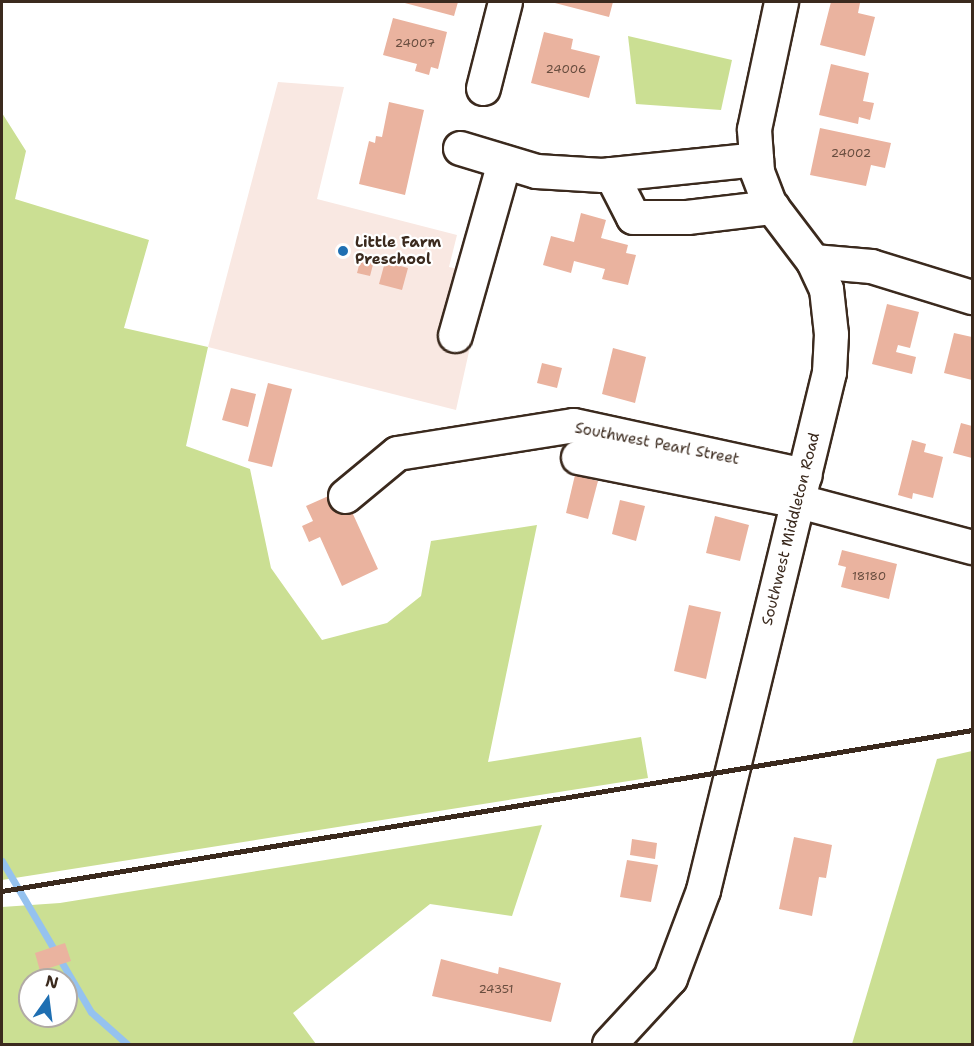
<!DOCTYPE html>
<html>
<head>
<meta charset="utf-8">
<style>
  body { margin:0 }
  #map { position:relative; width:974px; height:1046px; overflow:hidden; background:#fff; font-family:"Shantell Sans",sans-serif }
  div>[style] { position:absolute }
  .built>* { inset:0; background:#f9e8e2 }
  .green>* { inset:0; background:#cbdf93 }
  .stream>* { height:7px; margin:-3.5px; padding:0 3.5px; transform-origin:3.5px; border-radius:3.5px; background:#95c2ef }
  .building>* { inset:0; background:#eab39f }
  .roads { filter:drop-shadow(2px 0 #3b2a1e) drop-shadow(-2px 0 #3b2a1e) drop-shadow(0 2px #3b2a1e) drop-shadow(0 -2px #3b2a1e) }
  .minor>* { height:33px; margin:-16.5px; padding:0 16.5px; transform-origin:16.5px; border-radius:16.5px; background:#fff }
  .rail>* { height:4.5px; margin:-2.25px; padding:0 2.25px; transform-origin:2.25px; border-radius:2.25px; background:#3b2a1e }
  .dots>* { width:16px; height:16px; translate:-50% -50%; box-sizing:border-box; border:3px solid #fff; border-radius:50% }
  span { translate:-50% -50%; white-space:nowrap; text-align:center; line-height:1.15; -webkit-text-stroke:4.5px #fff; paint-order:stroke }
  .number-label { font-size:12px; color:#674c3e }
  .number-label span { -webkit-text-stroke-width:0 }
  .poi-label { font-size:15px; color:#3b2a1e; font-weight:700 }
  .left { translate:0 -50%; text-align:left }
  .street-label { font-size:15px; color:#3b2a1e }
  .frame { position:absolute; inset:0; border:3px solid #3b2a1e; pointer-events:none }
  .north { position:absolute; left:18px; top:968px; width:60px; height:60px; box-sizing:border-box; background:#fff; border:2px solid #b1aaa5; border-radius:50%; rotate:14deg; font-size:16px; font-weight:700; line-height:24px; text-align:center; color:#3b2a1e }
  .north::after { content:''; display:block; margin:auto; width:21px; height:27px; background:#1f6fb2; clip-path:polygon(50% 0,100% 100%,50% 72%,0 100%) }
</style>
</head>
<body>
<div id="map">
  <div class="built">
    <i style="clip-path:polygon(278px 82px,344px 87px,317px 199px,457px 235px,449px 267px,486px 275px,456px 410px,208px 347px)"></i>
  </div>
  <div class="green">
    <i style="clip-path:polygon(628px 36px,732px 60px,721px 110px,636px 104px)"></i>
    <i style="clip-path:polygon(2px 113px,26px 151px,15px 199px,149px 240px,124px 328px,208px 347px,186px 446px,250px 469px,271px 568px,322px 640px,387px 623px,421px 596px,431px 541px,537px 525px,488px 762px,641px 737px,648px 778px,2px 880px)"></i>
    <i style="clip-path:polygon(972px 751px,972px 1044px,852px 1044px,937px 759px)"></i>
    <i style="clip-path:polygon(evenodd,542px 825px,512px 916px,430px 904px,293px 1013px,316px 1044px,2px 1044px,2px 907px,60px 903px,542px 825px,30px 980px,66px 980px,66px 1016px,30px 1016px,30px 980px)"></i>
  </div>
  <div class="stream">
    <i style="left:2px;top:861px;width:175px;rotate:59.5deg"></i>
    <i style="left:91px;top:1012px;width:48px;rotate:41.6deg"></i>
  </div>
  <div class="building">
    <i style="clip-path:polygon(401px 2px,458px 2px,454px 16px)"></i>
    <i style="clip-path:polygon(551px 2px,613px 2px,609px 17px)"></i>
    <i style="clip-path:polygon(831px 2px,860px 3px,858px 13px,875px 17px,865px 56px,820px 45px)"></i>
    <i style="clip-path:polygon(393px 18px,447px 32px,438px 69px,431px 67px,429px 75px,415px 71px,417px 64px,383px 55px)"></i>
    <i style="clip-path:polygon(544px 32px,573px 39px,571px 49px,600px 56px,589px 98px,531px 83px)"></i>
    <i style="clip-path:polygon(831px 64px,869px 73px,863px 101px,874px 103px,870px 120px,859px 117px,858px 124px,819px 115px)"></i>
    <i style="clip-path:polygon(389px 102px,424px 110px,405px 195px,359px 184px,369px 141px,375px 143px,376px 136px,382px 137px)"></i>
    <i style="clip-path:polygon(820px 128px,891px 143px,885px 168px,871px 165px,866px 186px,810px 175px)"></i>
    <i style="clip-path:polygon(581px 213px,606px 220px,601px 238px,628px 245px,626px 253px,636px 255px,628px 285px,602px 279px,605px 269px,574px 261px,571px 273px,543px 265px,551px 236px,574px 242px)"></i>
    <i style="clip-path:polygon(361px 258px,374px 261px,370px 276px,357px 273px)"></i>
    <i style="clip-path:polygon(385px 262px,408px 268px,402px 290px,379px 284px)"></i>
    <i style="clip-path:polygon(887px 304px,919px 312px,910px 348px,898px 345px,896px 352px,916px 357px,912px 374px,872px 364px)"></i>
    <i style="clip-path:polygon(954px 333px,972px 337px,972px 380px,944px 373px)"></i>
    <i style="clip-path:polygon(613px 348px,646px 357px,635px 403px,602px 394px)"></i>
    <i style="clip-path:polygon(542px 363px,562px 368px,557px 388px,537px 383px)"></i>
    <i style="clip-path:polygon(268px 383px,292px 389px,272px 467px,248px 461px)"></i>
    <i style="clip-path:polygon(231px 388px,256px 394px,248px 427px,222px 420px)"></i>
    <i style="clip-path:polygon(961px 423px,972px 426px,972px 458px,953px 453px)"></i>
    <i style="clip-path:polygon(912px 440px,926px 444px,924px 452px,943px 457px,933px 498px,913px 493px,912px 499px,898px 495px)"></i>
    <i style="clip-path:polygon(575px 475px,598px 481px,588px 519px,566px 513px)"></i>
    <i style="clip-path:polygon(342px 490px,378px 569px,342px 586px,320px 537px,309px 542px,302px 526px,313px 521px,306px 506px)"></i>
    <i style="clip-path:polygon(620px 500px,645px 506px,636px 541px,612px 534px)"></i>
    <i style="clip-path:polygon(715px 516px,749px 525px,740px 561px,706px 553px)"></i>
    <i style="clip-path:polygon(842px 550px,897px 564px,889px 599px,841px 587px,846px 567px,838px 565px)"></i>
    <i style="clip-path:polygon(689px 605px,721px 612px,706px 679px,674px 671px)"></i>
    <i style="clip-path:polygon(794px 837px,832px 845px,826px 878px,819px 877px,812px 916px,779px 909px)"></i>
    <i style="clip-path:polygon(632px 839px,657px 843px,655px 859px,630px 855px)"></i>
    <i style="clip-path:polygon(627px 860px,658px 865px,651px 902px,620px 897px)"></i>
    <i style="clip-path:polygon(65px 943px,71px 961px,40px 971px,35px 953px)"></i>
    <i style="clip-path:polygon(441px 959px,498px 974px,499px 967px,561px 983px,551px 1022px,432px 996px)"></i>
  </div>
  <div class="roads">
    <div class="minor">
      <i style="left:483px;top:88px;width:89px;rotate:-75.7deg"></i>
      <i style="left:460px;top:148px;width:79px;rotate:16.8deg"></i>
      <i style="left:536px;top:171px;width:66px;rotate:3.5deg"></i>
      <i style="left:602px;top:175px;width:155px;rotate:-5.9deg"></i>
      <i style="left:611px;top:174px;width:48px;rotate:62.9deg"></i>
      <i style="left:633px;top:217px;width:54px"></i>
      <i style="left:687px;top:217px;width:86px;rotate:-6.7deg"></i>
      <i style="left:813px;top:261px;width:58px;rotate:4.9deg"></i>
      <i style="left:871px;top:266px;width:106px;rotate:17.1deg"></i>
      <i style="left:455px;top:335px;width:180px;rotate:-74.2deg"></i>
      <i style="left:578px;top:457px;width:225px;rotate:11.3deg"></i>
      <i style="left:799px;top:501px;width:179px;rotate:14.9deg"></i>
      <i style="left:345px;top:496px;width:67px;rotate:-39.6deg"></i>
      <i style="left:397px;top:453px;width:178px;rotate:-9deg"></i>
      <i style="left:573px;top:425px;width:237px;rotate:12.2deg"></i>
      <i style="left:609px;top:1044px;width:90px;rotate:-47.3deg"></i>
      <i style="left:670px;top:978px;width:94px;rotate:-69.4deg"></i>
      <i style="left:703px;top:890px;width:533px;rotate:-76.33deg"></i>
      <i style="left:829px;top:372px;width:38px;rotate:-87deg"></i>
      <i style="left:831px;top:334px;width:45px;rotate:-96.3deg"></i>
      <i style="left:826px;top:289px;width:31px;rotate:-115deg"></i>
      <i style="left:813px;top:261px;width:73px;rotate:-127.2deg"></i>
      <i style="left:769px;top:203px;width:34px;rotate:-111deg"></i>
      <i style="left:757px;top:171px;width:42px;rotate:-94.1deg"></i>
      <i style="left:754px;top:129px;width:130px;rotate:-78deg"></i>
    </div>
  </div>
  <div class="rail">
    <i style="left:2px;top:891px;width:983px;rotate:-9.42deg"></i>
  </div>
  <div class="dots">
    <i style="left:343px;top:251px;background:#1f6fb2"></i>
  </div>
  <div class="number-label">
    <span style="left:415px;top:44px">24007</span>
    <span style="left:566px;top:70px">24006</span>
    <span style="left:851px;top:154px">24002</span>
    <span style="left:869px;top:577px">18180</span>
    <span style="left:496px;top:990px">24351</span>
  </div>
  <div class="poi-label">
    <span class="left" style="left:355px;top:251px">Little Farm<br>Preschool</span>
  </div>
  <div class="street-label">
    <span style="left:657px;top:444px;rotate:11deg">Southwest Pearl Street</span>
    <span style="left:791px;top:529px;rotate:-76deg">Southwest Middleton Road</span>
  </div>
  <div class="frame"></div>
  <div class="north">N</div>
</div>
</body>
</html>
